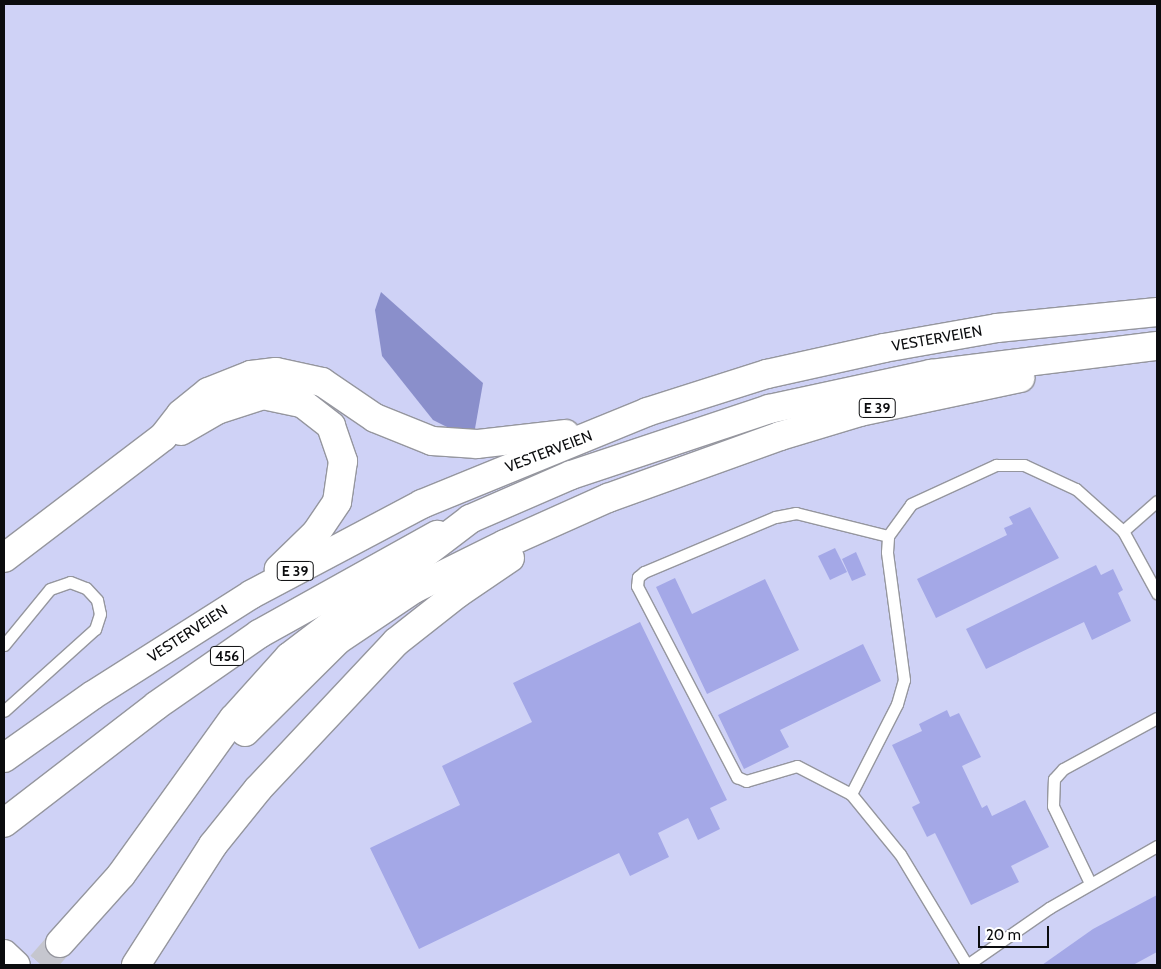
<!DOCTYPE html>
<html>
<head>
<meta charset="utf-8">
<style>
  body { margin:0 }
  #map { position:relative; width:1161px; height:969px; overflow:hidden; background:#e6e7f0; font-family:Cabin,sans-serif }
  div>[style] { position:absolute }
  .green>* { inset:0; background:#cfd2f6 }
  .water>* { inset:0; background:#8a8fcb }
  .building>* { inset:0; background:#a4a8e7 }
  .highway-tunnel>* { height:28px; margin-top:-14px; transform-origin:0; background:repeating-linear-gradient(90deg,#c5c6ce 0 28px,transparent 0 42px) }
  .roads { filter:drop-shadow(1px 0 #95969e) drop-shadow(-1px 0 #95969e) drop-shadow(0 1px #95969e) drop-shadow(0 -1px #95969e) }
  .lane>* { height:11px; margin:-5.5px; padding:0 5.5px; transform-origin:5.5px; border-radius:5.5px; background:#fff }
  .secondary>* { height:28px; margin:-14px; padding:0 14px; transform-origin:14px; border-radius:14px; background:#fff }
  .primary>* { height:28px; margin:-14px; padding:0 14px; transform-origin:14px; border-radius:14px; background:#fff }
  .highway>* { height:28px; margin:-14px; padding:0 14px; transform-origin:14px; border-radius:14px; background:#fff }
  span { translate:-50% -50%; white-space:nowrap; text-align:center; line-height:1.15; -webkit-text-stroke:4.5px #fff; paint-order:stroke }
  .shield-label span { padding:1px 4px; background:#fff; border:1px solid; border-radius:4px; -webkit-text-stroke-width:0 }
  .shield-label { font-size:14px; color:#0b0c0e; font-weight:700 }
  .street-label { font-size:15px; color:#0b0c0e }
  .frame { position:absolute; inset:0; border:5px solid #0b0c0e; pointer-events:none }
  .scale { position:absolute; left:978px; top:926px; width:71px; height:22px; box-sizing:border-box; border:2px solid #0b0c0e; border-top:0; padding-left:6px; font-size:15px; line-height:18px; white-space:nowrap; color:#0b0c0e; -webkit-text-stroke:4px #fff; paint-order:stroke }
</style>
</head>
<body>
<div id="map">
  <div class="green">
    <i style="clip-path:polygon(4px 4px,1157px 4px,1157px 965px,4px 965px)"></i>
  </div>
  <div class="water">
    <i style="clip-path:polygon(381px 292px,483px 383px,473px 440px,433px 420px,382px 356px,375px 310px)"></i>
  </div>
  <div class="building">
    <i style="clip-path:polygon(1030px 507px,1059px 558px,936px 618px,917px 579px,1007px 535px,1004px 528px,1013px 524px,1009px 517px)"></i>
    <i style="clip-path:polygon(835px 548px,847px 572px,830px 580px,818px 556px)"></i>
    <i style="clip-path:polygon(856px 552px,866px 575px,852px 581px,842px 559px)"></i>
    <i style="clip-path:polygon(1096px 565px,1101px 575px,1113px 569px,1123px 590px,1118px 593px,1131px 621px,1092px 640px,1084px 622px,986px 669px,966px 629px)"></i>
    <i style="clip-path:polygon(675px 578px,692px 614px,765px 579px,799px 650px,707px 694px,656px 587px)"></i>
    <i style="clip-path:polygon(640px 622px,727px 800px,710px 808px,720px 829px,698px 840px,688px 818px,658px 833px,669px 857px,630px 876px,619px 853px,419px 949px,370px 848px,460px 805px,442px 766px,532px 722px,513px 683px)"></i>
    <i style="clip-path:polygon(863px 644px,881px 681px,780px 730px,789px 747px,744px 769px,718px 715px)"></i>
    <i style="clip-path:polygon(947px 710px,950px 717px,959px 713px,981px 757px,962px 766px,982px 808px,987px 805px,992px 816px,1025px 800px,1049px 847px,1011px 866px,1019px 882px,971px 905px,935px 833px,927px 837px,912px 807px,920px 803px,892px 745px,922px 731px,919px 724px)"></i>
    <i style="clip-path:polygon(1157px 895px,1157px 952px,1133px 965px,1042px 965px,1093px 929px)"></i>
  </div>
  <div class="highway-tunnel">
    <i style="left:41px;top:965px;width:29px;rotate:-49deg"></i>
  </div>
  <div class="roads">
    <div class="lane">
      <i style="left:1123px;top:531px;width:45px;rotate:-41.4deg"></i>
      <i style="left:888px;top:536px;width:95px;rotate:-166deg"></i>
      <i style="left:796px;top:513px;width:21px;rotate:169deg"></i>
      <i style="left:775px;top:517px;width:142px;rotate:157.2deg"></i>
      <i style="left:644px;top:572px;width:8px;rotate:140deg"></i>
      <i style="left:638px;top:577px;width:9px;rotate:96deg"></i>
      <i style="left:637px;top:586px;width:216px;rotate:62.4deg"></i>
      <i style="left:737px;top:777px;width:10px;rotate:24deg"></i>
      <i style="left:746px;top:781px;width:53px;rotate:-16.4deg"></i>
      <i style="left:797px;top:766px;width:61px;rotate:27.4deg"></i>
      <i style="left:851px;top:794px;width:77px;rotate:50.8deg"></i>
      <i style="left:900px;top:854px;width:130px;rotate:58.9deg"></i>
      <i style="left:4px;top:645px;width:72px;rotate:-50.6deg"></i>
      <i style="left:50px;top:589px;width:21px;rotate:-19deg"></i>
      <i style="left:70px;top:582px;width:17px;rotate:21deg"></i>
      <i style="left:86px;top:588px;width:16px;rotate:47deg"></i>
      <i style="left:97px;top:600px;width:14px;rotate:78deg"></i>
      <i style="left:100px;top:614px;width:16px;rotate:108deg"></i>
      <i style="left:95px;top:629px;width:122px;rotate:138deg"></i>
      <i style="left:851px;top:794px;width:101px;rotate:-62.9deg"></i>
      <i style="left:897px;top:704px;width:25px;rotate:-74deg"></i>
      <i style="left:904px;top:680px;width:129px;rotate:-97.6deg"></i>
      <i style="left:887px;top:552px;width:16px;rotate:-86deg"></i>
      <i style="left:888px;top:536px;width:39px;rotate:-54deg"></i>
      <i style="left:911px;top:504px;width:94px;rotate:-24.6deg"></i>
      <i style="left:996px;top:465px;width:28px"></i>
      <i style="left:1024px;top:465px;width:57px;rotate:24.8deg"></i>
      <i style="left:1076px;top:489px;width:63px;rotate:41.8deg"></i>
      <i style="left:1123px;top:531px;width:71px;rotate:61.3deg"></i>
      <i style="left:1090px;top:883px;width:85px;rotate:-115.7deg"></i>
      <i style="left:1053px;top:806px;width:27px;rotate:-88deg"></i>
      <i style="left:1054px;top:779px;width:13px;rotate:-48deg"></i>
      <i style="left:1063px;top:769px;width:107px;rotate:-28.5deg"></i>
      <i style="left:967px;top:965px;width:100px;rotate:-34.8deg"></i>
      <i style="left:1049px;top:908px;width:125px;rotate:-29.9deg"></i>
    </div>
    <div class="secondary">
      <i style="left:4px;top:954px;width:16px;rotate:43deg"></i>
    </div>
    <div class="primary">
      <i style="left:4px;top:823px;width:193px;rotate:-37.6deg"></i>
      <i style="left:157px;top:705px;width:124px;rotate:-34.8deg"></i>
      <i style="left:259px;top:634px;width:204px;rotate:-29.1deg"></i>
    </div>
    <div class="highway">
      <i style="left:181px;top:431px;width:42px;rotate:-30.3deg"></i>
      <i style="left:217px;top:410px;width:48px;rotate:-18.1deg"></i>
      <i style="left:263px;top:395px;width:40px;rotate:12deg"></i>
      <i style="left:302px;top:403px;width:37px;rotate:38deg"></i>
      <i style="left:331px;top:426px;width:37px;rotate:71deg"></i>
      <i style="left:343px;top:461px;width:41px;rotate:98.3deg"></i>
      <i style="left:337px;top:502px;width:37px;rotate:124deg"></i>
      <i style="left:316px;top:533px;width:52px;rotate:135.8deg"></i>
      <i style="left:4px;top:558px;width:200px;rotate:-37.3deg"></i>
      <i style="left:163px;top:437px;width:29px;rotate:-52deg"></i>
      <i style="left:181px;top:414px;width:35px;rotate:-39deg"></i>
      <i style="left:208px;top:392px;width:46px;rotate:-21.6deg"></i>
      <i style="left:251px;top:375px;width:25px;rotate:-7deg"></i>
      <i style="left:276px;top:372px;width:47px;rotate:12.3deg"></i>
      <i style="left:322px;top:382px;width:64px;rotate:34.2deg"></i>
      <i style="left:375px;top:418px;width:61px;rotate:22deg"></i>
      <i style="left:432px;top:441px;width:45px;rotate:3.8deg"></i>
      <i style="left:477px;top:444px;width:89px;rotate:-6.5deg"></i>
      <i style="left:245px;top:732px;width:131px;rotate:-44.7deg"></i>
      <i style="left:338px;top:640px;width:92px;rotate:-33.9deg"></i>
      <i style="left:414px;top:589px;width:102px;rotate:-26.3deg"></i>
      <i style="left:505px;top:544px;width:113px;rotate:-24.1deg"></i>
      <i style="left:608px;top:498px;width:183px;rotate:-19.8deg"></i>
      <i style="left:780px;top:436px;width:84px;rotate:-16.7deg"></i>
      <i style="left:860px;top:412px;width:164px;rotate:-12deg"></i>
      <i style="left:4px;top:758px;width:109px;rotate:-35.3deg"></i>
      <i style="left:93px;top:695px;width:188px;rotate:-32.4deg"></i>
      <i style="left:252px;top:594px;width:192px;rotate:-27.9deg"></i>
      <i style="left:422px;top:504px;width:243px;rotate:-22.2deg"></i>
      <i style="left:647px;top:412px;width:126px;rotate:-17.6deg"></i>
      <i style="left:767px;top:374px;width:120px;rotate:-12.5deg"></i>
      <i style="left:884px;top:348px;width:115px;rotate:-10deg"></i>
      <i style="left:997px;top:328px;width:161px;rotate:-5.7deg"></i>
      <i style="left:60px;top:943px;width:91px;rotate:-48.1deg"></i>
      <i style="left:121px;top:875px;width:193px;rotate:-54.3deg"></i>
      <i style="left:234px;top:718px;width:82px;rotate:-48deg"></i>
      <i style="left:289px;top:657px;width:228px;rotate:-37.3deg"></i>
      <i style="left:470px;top:519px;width:110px;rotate:-23.5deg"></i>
      <i style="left:571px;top:475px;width:209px;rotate:-18.4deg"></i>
      <i style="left:769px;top:409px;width:166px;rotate:-12.2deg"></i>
      <i style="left:931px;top:374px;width:228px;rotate:-7.1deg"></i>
      <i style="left:136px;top:965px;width:143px;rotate:-57.3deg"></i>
      <i style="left:213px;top:845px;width:72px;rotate:-51.2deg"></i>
      <i style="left:258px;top:789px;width:202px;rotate:-46.8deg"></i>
      <i style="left:396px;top:642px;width:78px;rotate:-38.2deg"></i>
      <i style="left:457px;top:594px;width:64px;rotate:-34.2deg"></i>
    </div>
  </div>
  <div class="shield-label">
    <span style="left:877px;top:408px">E 39</span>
    <span style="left:295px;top:571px">E 39</span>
    <span style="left:227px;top:656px">456</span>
  </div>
  <div class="street-label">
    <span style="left:937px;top:339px;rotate:-10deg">VESTERVEIEN</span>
    <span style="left:549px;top:452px;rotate:-21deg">VESTERVEIEN</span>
    <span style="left:188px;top:634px;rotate:-33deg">VESTERVEIEN</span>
  </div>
  <div class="frame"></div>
  <div class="scale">20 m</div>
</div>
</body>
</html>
